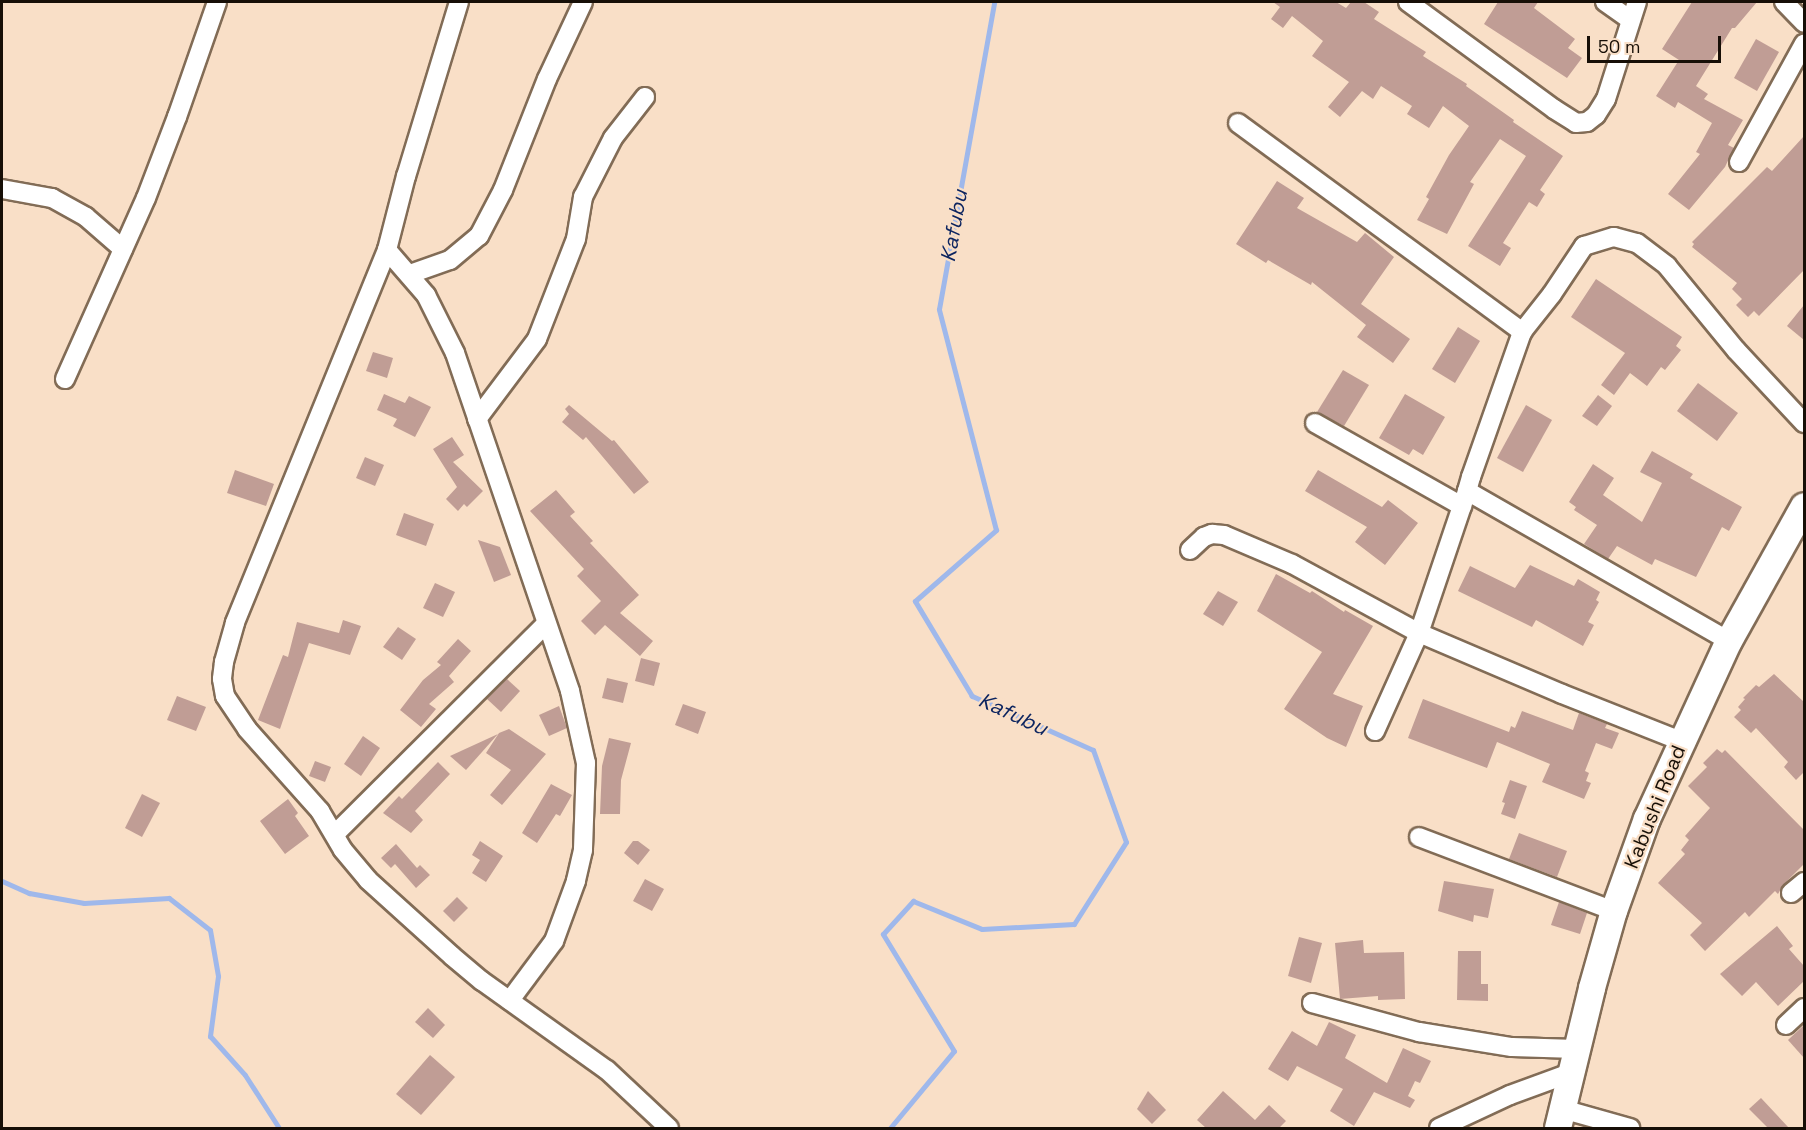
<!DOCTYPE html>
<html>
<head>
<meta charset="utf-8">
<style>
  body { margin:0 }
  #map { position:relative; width:1806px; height:1130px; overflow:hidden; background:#f9dfc7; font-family:"Space Grotesk",sans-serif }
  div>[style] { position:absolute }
  .stream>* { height:5px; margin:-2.5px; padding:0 2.5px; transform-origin:2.5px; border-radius:2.5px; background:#9fb8eb }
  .building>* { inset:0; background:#c09d95 }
  .roads { filter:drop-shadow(2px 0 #826c56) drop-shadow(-2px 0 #826c56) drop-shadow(0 2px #826c56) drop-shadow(0 -2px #826c56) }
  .street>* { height:18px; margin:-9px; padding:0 9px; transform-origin:9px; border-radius:9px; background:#fff }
  .secondary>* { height:26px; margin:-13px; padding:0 13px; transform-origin:13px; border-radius:13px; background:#fff }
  span { translate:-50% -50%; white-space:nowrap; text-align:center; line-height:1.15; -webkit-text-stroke:4.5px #f9dfc7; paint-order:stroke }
  .street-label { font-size:20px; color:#170f07 }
  .water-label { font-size:21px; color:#0d2560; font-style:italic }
  .frame { position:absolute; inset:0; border:3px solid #170f07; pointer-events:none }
  .scale { position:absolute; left:1587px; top:36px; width:134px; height:27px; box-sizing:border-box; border:3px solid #170f07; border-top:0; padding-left:8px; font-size:18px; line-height:21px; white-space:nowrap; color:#170f07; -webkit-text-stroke:4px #f9dfc7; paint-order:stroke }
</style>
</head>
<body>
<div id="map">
  <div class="stream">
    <i style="left:2px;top:881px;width:30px;rotate:24deg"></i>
    <i style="left:29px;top:893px;width:56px;rotate:10.3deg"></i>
    <i style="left:84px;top:903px;width:85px;rotate:-3.4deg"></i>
    <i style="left:169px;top:898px;width:52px;rotate:38deg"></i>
    <i style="left:210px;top:930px;width:47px;rotate:80.1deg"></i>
    <i style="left:218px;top:976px;width:61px;rotate:97.6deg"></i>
    <i style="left:210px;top:1036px;width:52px;rotate:48.1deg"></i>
    <i style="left:245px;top:1075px;width:63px;rotate:57.3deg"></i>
    <i style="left:890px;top:1128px;width:100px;rotate:-50.3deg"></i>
    <i style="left:954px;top:1051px;width:137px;rotate:-121.3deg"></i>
    <i style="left:883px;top:934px;width:45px;rotate:-47.7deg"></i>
    <i style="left:913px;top:901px;width:74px;rotate:22.1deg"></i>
    <i style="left:982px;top:929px;width:92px;rotate:-3.1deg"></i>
    <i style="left:1074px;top:924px;width:97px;rotate:-57.6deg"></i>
    <i style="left:1126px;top:842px;width:98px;rotate:-109.7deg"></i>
    <i style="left:1093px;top:750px;width:133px;rotate:-155.9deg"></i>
    <i style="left:972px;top:696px;width:111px;rotate:-121deg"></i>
    <i style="left:915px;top:601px;width:108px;rotate:-41.2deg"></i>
    <i style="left:996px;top:530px;width:228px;rotate:-104.5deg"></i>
    <i style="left:939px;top:309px;width:312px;rotate:-79.8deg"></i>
  </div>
  <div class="building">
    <i style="clip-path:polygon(1273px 2px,1336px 2px,1346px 8px,1351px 2px,1364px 2px,1379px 12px,1374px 19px,1426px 52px,1423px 56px,1467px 84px,1466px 86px,1514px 120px,1513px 122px,1563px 156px,1540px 190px,1545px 194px,1537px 207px,1529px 202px,1503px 243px,1511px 248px,1500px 266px,1468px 246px,1526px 156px,1500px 139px,1470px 182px,1474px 184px,1447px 234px,1417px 220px,1429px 199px,1426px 197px,1449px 155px,1469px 126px,1443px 106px,1429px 128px,1407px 114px,1412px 106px,1381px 86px,1373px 99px,1362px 91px,1340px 117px,1328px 107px,1349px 82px,1312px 56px,1323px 41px,1292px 16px,1283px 28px,1271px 19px,1280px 7px)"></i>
    <i style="clip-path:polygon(1498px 2px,1538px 2px,1534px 8px,1575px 39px,1568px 48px,1582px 58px,1567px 78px,1484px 24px)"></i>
    <i style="clip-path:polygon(1692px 2px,1757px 2px,1735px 28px,1732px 28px,1696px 86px,1708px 94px,1704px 99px,1743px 120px,1728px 145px,1734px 148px,1725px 167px,1689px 210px,1668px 194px,1700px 154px,1696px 152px,1712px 123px,1678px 102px,1675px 108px,1656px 96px,1679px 60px,1662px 49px)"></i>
    <i style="clip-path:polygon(1756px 39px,1779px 52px,1757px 91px,1734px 78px)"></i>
    <i style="clip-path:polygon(1804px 136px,1804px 270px,1759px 316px,1754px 311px,1748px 317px,1736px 305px,1742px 299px,1732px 289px,1737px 283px,1692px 247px,1694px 244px,1692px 242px,1767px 167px,1772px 171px)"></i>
    <i style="clip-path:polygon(1277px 181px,1304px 198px,1297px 208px,1357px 242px,1365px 233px,1394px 257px,1361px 304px,1410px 339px,1393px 363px,1357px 337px,1366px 325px,1312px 282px,1311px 285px,1268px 260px,1266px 263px,1236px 244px)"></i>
    <i style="clip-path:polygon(1596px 279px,1682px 337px,1676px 346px,1681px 350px,1665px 370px,1661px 367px,1647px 386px,1630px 373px,1614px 395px,1601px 385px,1625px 353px,1571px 317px)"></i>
    <i style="clip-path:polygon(1804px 305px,1804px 340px,1787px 326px)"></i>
    <i style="clip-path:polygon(1458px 327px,1480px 341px,1455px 383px,1432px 369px)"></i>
    <i style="clip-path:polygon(373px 352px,393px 358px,387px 378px,366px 371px)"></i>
    <i style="clip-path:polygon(1343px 370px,1369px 385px,1344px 426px,1317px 412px)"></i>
    <i style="clip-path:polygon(1698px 383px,1738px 413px,1717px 441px,1677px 411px)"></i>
    <i style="clip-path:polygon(384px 394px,405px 403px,409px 396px,431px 407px,415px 437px,393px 426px,397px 419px,377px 410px)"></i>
    <i style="clip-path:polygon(1405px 394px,1445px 417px,1423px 455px,1413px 449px,1409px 455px,1379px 438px)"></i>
    <i style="clip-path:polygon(1598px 395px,1612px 406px,1597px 426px,1582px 416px)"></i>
    <i style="clip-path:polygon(569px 405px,612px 441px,614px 440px,649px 482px,634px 494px,586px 437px,583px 440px,562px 422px,569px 414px,565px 409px)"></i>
    <i style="clip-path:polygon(1526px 405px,1552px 420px,1523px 472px,1497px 458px)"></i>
    <i style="clip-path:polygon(452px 437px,464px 455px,453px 462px,483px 491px,467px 507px,464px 504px,458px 511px,446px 499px,457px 487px,433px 449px)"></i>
    <i style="clip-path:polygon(1652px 451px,1693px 474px,1690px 478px,1742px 507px,1729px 531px,1722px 527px,1696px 577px,1655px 559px,1652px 565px,1617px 546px,1608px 559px,1584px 544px,1597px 525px,1574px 510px,1576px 507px,1569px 502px,1593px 464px,1614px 478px,1603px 495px,1642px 522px,1662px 483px,1640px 472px)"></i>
    <i style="clip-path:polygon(365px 457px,384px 465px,375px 486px,356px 478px)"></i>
    <i style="clip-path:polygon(235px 470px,274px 484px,266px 506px,227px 493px)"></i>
    <i style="clip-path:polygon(1318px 470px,1382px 507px,1388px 500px,1418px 523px,1385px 565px,1355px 542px,1367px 527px,1305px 491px)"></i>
    <i style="clip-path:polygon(556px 490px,575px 512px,570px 516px,593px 541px,590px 543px,639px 595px,620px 613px,653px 641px,640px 656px,605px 625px,595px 635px,581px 621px,601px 601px,577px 576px,584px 569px,530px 511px)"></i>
    <i style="clip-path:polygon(404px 513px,434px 524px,426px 546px,396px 535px)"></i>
    <i style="clip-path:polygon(478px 540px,500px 547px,511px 575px,494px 582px)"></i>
    <i style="clip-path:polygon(1530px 565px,1574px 586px,1578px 579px,1600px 592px,1596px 600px,1599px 602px,1588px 622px,1594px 625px,1583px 646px,1536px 620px,1532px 627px,1458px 591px,1470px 566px,1515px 588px)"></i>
    <i style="clip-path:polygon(1276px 574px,1310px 593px,1312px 591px,1344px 612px,1345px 610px,1373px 626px,1333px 694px,1363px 706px,1346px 747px,1327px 738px,1284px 709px,1322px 652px,1257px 611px)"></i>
    <i style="clip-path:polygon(435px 583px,455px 592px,443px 617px,423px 608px)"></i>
    <i style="clip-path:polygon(1218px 591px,1238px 602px,1223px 626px,1203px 614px)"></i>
    <i style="clip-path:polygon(343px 620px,361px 626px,350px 655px,309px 643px,280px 729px,258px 720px,283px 655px,288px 657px,297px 622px,339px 633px)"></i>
    <i style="clip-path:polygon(398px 627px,416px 639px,402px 660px,383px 647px)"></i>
    <i style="clip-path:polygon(458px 639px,471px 651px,449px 676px,454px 682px,429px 704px,436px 709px,421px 727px,400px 710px,423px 680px,441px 665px,437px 662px)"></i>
    <i style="clip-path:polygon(641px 658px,660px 663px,654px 686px,635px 681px)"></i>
    <i style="clip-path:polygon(1774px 674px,1804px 702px,1804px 772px,1796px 780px,1784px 767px,1788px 762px,1756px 728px,1751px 733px,1734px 717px,1741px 710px,1738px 707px,1745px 699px,1743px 698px,1756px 685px,1759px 687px)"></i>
    <i style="clip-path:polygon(607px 678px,628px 683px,623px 703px,602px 698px)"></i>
    <i style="clip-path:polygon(507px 679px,520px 691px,501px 712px,487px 699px)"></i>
    <i style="clip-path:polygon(177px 696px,206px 707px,196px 731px,167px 720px)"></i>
    <i style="clip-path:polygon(1423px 699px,1509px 732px,1511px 726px,1515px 728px,1522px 711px,1573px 730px,1579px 713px,1607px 724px,1605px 728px,1619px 733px,1612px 749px,1596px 743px,1585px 771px,1589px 773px,1586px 781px,1591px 783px,1584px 799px,1542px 782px,1550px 764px,1497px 742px,1487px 768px,1408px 738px)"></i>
    <i style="clip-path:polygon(683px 704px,706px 712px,698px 734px,675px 725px)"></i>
    <i style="clip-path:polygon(559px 706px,567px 728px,549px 736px,539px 715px)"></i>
    <i style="clip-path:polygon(509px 729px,546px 754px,502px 805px,490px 795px,511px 770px,486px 753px,499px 733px)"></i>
    <i style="clip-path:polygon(498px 734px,466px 770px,450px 756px)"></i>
    <i style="clip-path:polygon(363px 736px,380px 748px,361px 776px,344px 764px)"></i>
    <i style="clip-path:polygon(609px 738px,631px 743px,621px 780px,620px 814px,600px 814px,602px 766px)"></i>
    <i style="clip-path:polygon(1717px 749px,1722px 753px,1725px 750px,1804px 830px,1804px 864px,1783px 885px,1778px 894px,1775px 891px,1749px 917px,1745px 912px,1705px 951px,1690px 935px,1702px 923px,1658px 883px,1685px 854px,1681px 850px,1689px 840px,1685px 836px,1710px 808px,1688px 786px,1707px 767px,1703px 763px)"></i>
    <i style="clip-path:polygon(315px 761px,331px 767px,325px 782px,309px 776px)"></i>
    <i style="clip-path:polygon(438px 762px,450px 774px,415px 811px,423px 820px,411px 833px,383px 813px,399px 796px,402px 799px)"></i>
    <i style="clip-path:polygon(1510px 780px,1527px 786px,1515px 819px,1501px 814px,1505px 803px,1502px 802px)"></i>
    <i style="clip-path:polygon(551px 784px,572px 795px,560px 816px,556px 814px,537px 843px,522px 833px)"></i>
    <i style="clip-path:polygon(142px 794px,160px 803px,142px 837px,125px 828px)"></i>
    <i style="clip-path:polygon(288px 799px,298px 813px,295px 816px,309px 836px,285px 854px,260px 821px)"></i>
    <i style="clip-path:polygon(1519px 833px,1567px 851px,1557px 877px,1509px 859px)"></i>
    <i style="clip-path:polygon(480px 841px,503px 856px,486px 882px,472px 873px,480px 860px,472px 855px)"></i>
    <i style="clip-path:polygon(633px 841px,638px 841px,650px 850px,638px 865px,624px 853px)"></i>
    <i style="clip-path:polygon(396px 844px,417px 868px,420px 865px,430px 875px,416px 888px,395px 864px,391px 868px,381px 858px)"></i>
    <i style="clip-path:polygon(645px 879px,664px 889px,652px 911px,633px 901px)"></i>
    <i style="clip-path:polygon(1444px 881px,1494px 889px,1488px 918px,1474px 915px,1473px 922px,1438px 911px)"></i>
    <i style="clip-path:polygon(457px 897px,468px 908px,454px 922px,443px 911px)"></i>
    <i style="clip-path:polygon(1559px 902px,1587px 913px,1580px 934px,1551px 925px)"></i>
    <i style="clip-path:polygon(1777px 926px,1793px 946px,1789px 949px,1804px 966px,1804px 981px,1778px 1006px,1756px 982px,1742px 996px,1720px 974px)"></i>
    <i style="clip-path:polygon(1299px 937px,1322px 943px,1311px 983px,1288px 976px)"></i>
    <i style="clip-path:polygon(1363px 940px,1364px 953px,1404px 952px,1405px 999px,1378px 1000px,1378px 996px,1340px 999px,1335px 943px)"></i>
    <i style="clip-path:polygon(1458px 951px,1481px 951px,1481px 984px,1488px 984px,1488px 1001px,1457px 1000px)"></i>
    <i style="clip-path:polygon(428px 1008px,445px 1025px,433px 1038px,415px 1022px)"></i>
    <i style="clip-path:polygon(1329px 1022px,1356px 1035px,1345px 1058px,1387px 1083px,1403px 1048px,1431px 1061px,1420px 1083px,1415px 1081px,1408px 1096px,1415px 1100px,1410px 1108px,1374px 1092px,1354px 1126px,1330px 1111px,1343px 1089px,1297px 1066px,1288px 1081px,1268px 1069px,1292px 1031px,1317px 1046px)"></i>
    <i style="clip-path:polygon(1804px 1025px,1804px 1058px,1788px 1040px)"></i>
    <i style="clip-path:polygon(430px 1055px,455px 1077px,421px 1115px,396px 1094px)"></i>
    <i style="clip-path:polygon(1148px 1091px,1166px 1110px,1152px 1124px,1137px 1109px)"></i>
    <i style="clip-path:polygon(1223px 1091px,1255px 1120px,1269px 1105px,1286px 1121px,1279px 1128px,1206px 1128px,1197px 1120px)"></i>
    <i style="clip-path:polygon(1761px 1098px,1789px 1128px,1768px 1128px,1749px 1109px)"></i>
  </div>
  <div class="roads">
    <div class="street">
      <i style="left:459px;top:2px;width:182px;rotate:106.9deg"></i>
      <i style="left:406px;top:176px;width:76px;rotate:104.4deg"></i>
      <i style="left:387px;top:250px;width:403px;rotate:112.2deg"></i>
      <i style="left:235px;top:623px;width:41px;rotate:105.8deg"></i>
      <i style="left:224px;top:662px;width:17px;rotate:97deg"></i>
      <i style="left:222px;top:679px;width:17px;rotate:80deg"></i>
      <i style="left:225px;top:696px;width:40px;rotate:56deg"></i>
      <i style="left:247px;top:729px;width:110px;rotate:48.3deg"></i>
      <i style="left:320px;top:811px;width:45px;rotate:59.5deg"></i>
      <i style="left:343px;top:850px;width:39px;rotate:50deg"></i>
      <i style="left:368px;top:880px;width:113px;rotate:42.1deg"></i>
      <i style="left:452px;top:956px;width:39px;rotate:40deg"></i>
      <i style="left:482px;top:981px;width:153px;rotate:35.5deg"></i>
      <i style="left:607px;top:1070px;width:85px;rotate:43.1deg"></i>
      <i style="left:1408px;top:2px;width:181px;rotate:36.2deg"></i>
      <i style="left:1554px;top:109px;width:26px;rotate:32deg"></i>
      <i style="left:1576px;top:123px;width:11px;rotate:-5deg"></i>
      <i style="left:1587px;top:122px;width:11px;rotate:-38deg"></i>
      <i style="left:1596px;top:115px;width:19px;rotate:-58deg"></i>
      <i style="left:1606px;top:99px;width:102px;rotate:-72.3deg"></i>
      <i style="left:1605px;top:2px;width:29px;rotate:35deg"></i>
      <i style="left:1784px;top:2px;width:29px;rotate:46deg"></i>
      <i style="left:1238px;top:123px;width:353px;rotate:36.3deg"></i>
      <i style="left:1739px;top:162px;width:135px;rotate:-61.2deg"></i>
      <i style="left:2px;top:189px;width:51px;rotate:10.2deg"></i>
      <i style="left:52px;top:198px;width:39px;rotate:29deg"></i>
      <i style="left:86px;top:217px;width:49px;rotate:40.9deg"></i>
      <i style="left:387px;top:250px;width:60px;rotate:49.1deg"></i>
      <i style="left:426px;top:295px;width:65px;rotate:63.4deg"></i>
      <i style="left:455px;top:353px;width:357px;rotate:71.2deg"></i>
      <i style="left:570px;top:691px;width:74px;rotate:77.5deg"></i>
      <i style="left:586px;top:763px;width:87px;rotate:92deg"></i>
      <i style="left:583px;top:850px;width:32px;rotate:103deg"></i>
      <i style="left:576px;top:881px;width:64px;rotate:110.1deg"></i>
      <i style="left:554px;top:941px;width:74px;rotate:126.7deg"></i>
      <i style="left:410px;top:274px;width:42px;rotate:-19.3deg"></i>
      <i style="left:450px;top:260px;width:38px;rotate:-40deg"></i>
      <i style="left:479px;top:236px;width:52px;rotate:-62.4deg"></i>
      <i style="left:503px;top:190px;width:119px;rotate:-68.4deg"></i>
      <i style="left:547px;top:79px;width:85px;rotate:-64.9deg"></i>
      <i style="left:65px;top:379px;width:198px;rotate:-65.9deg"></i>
      <i style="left:146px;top:198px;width:87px;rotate:-69.1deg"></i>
      <i style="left:177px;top:117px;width:122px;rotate:-70.8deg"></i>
      <i style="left:477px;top:419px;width:100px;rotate:-53.1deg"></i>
      <i style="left:537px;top:339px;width:107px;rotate:-68.7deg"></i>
      <i style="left:576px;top:239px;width:43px;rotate:-80.5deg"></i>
      <i style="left:583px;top:197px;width:66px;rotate:-63deg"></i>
      <i style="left:613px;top:138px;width:52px;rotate:-52deg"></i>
      <i style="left:1315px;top:423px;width:169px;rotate:29.5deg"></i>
      <i style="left:1190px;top:550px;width:19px;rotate:-43deg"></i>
      <i style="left:1204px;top:537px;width:9px;rotate:-21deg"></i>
      <i style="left:1212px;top:534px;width:12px;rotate:5deg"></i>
      <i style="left:1224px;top:535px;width:74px;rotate:23.1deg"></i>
      <i style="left:1292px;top:564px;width:145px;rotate:28.5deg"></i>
      <i style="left:1419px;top:633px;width:155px;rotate:23.1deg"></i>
      <i style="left:1562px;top:694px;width:128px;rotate:21.6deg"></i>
      <i style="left:1729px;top:641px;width:302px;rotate:-150.2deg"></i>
      <i style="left:1467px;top:491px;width:15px;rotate:-74deg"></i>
      <i style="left:1471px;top:477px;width:154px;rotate:-70.6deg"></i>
      <i style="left:1522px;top:332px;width:48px;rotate:-51.7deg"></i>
      <i style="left:1552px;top:294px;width:58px;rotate:-56.3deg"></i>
      <i style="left:1584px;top:246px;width:31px;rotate:-17deg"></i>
      <i style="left:1614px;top:237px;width:24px;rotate:15deg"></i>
      <i style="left:1637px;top:243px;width:38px;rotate:37deg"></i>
      <i style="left:1667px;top:266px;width:109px;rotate:50.6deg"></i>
      <i style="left:1736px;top:350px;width:100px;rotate:47deg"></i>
      <i style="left:1375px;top:731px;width:107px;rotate:-65.8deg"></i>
      <i style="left:1419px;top:633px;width:150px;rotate:-71.3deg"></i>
      <i style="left:335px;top:834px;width:298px;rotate:-44.9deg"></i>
      <i style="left:1419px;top:837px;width:209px;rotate:20.8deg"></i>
      <i style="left:1791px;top:893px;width:17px;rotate:-40deg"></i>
      <i style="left:1312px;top:1003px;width:111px;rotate:15.2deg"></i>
      <i style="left:1419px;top:1032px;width:94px;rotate:9.2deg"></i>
      <i style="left:1512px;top:1047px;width:64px;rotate:1.8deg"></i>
      <i style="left:1786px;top:1025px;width:25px;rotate:-43deg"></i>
      <i style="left:1562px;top:1109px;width:71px;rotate:15.6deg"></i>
      <i style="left:1439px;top:1128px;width:78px;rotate:-24.9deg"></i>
      <i style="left:1510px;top:1095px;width:64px;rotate:-20.1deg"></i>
    </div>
    <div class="secondary">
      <i style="left:1558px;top:1128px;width:144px;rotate:-76.3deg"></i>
      <i style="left:1592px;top:988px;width:80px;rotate:-74.1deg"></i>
      <i style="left:1614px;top:911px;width:98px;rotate:-70.3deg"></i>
      <i style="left:1647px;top:819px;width:196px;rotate:-65.3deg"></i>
      <i style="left:1729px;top:641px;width:154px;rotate:-60.9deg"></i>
    </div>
  </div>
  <div class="street-label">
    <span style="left:1655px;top:807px;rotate:-68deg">Kabushi Road</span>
  </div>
  <div class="water-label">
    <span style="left:954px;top:226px;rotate:-80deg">Kafubu</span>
    <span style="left:1013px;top:714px;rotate:25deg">Kafubu</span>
  </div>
  <div class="frame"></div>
  <div class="scale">50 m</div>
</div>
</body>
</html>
